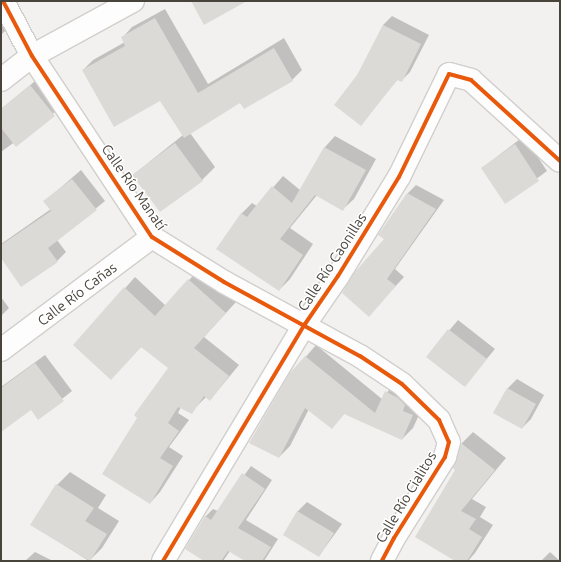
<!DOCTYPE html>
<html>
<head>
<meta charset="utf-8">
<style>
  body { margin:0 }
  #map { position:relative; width:561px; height:562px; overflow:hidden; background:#f3f1ef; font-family:Ubuntu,sans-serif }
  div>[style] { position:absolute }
  .shadow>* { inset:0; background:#0003 }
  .building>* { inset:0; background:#dcdad7 }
  .roads { filter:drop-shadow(1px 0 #d1cfcc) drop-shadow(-1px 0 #d1cfcc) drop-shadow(0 1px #d1cfcc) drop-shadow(0 -1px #d1cfcc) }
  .minor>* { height:22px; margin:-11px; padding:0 11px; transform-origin:11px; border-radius:11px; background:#fdfdfd }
  .cycleway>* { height:4px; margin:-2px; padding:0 2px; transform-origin:2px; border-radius:2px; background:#e8590c }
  span { translate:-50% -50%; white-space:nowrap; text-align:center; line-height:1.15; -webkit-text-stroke:3px #fff; paint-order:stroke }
  .street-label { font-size:14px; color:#48433b }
  .frame { position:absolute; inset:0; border:2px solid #48433b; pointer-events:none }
</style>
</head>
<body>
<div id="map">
  <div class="shadow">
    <i style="clip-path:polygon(165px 9px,208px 84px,284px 38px,302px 70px,292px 80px,240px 101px,190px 133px,215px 167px,202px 180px,133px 175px,183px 135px,160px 100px,83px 70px,93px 60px,125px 42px,122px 38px,132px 27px)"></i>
    <i style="clip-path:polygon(392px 16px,429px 35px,410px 72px,401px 81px,398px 79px,360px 125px,358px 76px,383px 25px)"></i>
    <i style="clip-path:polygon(1px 17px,8px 28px,1px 35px)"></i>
    <i style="clip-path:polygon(40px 77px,63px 106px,1px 152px,1px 109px)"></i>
    <i style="clip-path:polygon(335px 136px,376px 159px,354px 199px,343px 209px,317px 195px,290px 228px,313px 244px,290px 279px,279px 290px,241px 214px,252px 203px,257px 206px,283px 176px,300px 190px,325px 147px)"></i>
    <i style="clip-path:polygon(524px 136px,547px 171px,505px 202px,482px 168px)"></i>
    <i style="clip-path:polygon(81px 170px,105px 201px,57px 240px,66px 252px,57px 261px,1px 257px,1px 244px,51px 209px,45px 201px)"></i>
    <i style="clip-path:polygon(416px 185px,444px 200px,395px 269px,404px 277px,377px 306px,386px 239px,407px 194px)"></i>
    <i style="clip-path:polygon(199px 269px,236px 302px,204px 337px,239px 365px,210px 400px,206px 397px,191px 412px,181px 407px,178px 413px,189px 420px,169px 447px,183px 456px,160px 492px,150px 503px,169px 368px,142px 346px,111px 379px,75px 345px,135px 277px,166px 306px)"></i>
    <i style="clip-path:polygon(1px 297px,9px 308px,1px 316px)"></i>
    <i style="clip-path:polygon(458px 320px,495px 349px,464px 386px,427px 357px)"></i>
    <i style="clip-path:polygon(316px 345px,382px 399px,396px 381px,424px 404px,413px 428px,402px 439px,345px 413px,332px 428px,309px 409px,290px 446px,279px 457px,290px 375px)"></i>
    <i style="clip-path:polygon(45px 355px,72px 391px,38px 418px,31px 408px,1px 431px,1px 387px)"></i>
    <i style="clip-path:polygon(517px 379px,544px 395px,531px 419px,522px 428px,494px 412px,508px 388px)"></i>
    <i style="clip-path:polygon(473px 432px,506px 458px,472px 499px,486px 507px,480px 517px,493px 525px,475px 553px,468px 561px,457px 561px,457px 470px,454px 468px,462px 443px)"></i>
    <i style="clip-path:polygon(251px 466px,272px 480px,246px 520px,278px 539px,264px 561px,247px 561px,230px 551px,223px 561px,206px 561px,205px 517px,213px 509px,218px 511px)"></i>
    <i style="clip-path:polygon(70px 472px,106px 495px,98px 508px,119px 521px,102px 548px,89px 561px,32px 525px,57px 485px)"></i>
    <i style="clip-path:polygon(307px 502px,342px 524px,319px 556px,284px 535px,298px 511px)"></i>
    <i style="clip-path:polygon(35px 552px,53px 561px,25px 561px)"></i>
    <i style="clip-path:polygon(550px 552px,560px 561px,541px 561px)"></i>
  </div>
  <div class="building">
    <i style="clip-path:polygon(191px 1px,247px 1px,204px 25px)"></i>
    <i style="clip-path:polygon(155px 18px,198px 93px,274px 48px,293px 81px,244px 109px,240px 103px,184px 138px,160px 101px,114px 127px,82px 70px,125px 46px,121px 37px)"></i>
    <i style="clip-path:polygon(383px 25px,421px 44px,402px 82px,397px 80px,361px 126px,334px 105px,357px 75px)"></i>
    <i style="clip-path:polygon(30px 85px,55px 116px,16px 147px,1px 128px,1px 109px)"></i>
    <i style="clip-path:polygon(175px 143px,203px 181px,160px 212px,132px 175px)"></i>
    <i style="clip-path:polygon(515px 144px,539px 181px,505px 204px,481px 168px)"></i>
    <i style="clip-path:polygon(324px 147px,366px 170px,343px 211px,315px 195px,280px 239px,303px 255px,279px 291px,216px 249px,241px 213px,247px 217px,272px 186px,292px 203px)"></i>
    <i style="clip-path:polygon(72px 179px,97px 210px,48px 248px,58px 262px,21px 287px,1px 258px,1px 245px,51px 211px,43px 201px)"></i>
    <i style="clip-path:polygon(407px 193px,436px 209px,387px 279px,396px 286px,369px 317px,342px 293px,354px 273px,384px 239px,378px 235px)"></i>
    <i style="clip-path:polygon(188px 279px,226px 313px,194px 348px,229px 376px,210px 401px,204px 396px,192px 414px,178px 407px,168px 423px,179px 431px,160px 458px,173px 466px,150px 504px,102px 474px,137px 418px,134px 415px,168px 368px,141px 347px,111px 380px,73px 345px,124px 287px,155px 316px)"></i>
    <i style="clip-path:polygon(448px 329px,487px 359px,465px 387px,426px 357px)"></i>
    <i style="clip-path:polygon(305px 356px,375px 413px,385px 391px,398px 398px,405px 405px,403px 411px,413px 415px,402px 440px,344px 414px,332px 429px,305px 408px,279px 458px,249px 443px,289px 374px)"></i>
    <i style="clip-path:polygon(35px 363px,64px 401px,38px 420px,31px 410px,1px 432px,1px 388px)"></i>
    <i style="clip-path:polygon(507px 388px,536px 404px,522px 429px,493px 413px)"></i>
    <i style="clip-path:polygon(461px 443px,495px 470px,461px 511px,476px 519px,469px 529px,482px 537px,467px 561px,455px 561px,415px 537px,455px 470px,453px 468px)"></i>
    <i style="clip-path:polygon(242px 473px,265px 489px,238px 528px,271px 547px,262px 561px,245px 561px,228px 551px,221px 561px,204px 561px,185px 549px,205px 516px,211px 520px)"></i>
    <i style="clip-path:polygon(56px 484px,94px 508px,85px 521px,107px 534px,90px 561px,30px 525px)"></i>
    <i style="clip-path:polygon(297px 511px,334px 533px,319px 557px,283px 535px)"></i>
  </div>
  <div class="roads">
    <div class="minor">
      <i style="left:3px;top:1px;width:62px;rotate:62.2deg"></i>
      <i style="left:32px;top:56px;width:217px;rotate:56.5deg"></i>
      <i style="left:152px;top:237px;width:85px;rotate:32deg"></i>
      <i style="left:224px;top:282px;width:155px;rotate:28.6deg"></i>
      <i style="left:360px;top:356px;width:50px;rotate:33.7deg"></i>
      <i style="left:402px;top:384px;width:52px;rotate:44.2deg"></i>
      <i style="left:439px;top:420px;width:24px;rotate:66deg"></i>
      <i style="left:449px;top:442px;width:16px;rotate:105deg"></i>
      <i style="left:445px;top:457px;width:96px;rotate:122.2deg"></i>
      <i style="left:394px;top:538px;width:26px;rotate:118deg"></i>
      <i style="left:1px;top:80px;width:39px;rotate:-38deg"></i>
      <i style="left:32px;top:56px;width:115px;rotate:-28.6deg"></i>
      <i style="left:1px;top:350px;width:189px;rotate:-36.8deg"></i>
      <i style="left:163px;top:561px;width:276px;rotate:-59.1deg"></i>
      <i style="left:305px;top:324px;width:58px;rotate:-55.5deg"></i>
      <i style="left:338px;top:276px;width:116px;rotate:-58.4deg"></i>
      <i style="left:399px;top:177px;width:114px;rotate:-64.1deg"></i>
      <i style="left:449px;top:74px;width:23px;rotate:15deg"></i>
      <i style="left:471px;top:80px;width:120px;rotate:42.3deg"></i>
    </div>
  </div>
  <div class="cycleway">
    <i style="left:3px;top:1px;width:62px;rotate:62.2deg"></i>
    <i style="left:32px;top:56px;width:217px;rotate:56.5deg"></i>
    <i style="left:152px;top:237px;width:85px;rotate:32deg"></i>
    <i style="left:224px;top:282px;width:155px;rotate:28.6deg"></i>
    <i style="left:360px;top:356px;width:50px;rotate:33.7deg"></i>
    <i style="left:402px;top:384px;width:52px;rotate:44.2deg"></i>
    <i style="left:439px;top:420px;width:24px;rotate:66deg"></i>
    <i style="left:449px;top:442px;width:16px;rotate:105deg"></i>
    <i style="left:445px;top:457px;width:96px;rotate:122.2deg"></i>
    <i style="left:394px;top:538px;width:26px;rotate:118deg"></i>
    <i style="left:163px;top:561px;width:276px;rotate:-59.1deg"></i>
    <i style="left:305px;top:324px;width:58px;rotate:-55.5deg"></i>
    <i style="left:338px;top:276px;width:116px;rotate:-58.4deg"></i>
    <i style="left:399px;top:177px;width:114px;rotate:-64.1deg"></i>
    <i style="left:449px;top:74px;width:23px;rotate:15deg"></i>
    <i style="left:471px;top:80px;width:120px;rotate:42.3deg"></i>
  </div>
  <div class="street-label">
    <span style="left:134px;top:187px;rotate:55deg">Calle Río Manatí</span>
    <span style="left:332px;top:262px;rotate:-57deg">Calle Río Caonillas</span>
    <span style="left:77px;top:294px;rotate:-37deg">Calle Río Cañas</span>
    <span style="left:406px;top:497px;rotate:-59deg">Calle Río Cialitos</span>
  </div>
  <div class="frame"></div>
</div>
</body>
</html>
